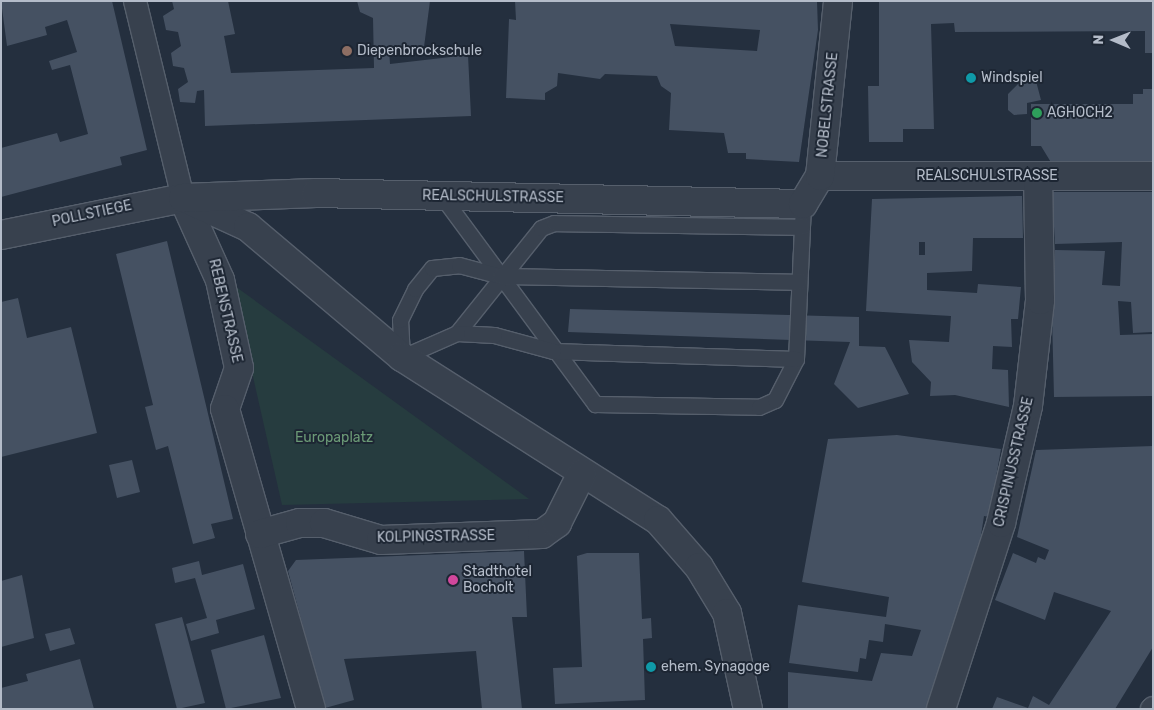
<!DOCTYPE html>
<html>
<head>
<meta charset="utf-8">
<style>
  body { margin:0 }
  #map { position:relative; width:1154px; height:710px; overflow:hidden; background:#242f3e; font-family:Rubik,sans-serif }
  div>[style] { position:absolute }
  .green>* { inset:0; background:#263c3f }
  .building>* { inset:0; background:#455162 }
  .roads { filter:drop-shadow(1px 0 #565f6c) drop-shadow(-1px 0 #565f6c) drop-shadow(0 1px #565f6c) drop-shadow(0 -1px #565f6c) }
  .service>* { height:15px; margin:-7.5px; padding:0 7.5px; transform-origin:7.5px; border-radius:7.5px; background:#38414e }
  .pedestrian>* { height:22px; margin:-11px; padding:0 11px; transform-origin:11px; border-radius:11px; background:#38414e }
  .minor>* { height:28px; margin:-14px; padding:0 14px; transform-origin:14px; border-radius:14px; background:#38414e }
  .dots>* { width:14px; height:14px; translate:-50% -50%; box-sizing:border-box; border:2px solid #1d2633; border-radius:50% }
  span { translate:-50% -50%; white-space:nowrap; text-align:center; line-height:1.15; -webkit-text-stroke:4px #1d2633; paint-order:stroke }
  .poi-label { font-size:14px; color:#b4bcc9 }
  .left { translate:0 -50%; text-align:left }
  .street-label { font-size:14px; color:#b4bcc9 }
  .park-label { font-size:14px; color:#6b9a76 }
  .frame { position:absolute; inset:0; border:2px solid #b4bcc9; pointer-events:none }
  .north { position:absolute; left:1089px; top:15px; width:50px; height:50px; -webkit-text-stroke:4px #1d2633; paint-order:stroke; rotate:271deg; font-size:14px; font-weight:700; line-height:20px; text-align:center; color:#b4bcc9 }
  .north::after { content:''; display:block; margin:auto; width:18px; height:22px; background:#b4bcc9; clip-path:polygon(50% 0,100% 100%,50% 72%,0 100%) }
</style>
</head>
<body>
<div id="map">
  <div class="green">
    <i style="clip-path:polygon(232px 284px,529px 499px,282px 505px)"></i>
  </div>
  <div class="building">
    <i style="clip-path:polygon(1px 1px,112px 1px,147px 150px,120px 157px,122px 165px,1px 197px,1px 148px,57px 133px,60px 142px,88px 134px,70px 65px,52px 70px,49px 61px,77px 52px,67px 20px,45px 27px,47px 35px,7px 46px)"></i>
    <i style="clip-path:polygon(172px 1px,228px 1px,235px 34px,224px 36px,231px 73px,374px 68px,373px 18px,360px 12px,357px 1px,430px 1px,424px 47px,389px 49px,390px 64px,468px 55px,471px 116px,205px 126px,204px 90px,197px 91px,195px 103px,180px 102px,178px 89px,188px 82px,184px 68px,173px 66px,171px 53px,181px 46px,178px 32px,166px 30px,163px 16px,174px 9px)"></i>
    <i style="clip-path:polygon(evenodd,515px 1px,817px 1px,818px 30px,799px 162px,746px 159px,746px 153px,728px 153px,724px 133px,669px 130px,671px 93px,661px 86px,657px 76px,605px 74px,600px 79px,558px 73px,557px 86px,545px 93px,545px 100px,506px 98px,509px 19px,516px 20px,515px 1px,670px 24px,760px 30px,757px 51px,675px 46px,670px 24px)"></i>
    <i style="clip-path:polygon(879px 1px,1153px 1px,1153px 53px,1145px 53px,1145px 31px,955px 32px,954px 23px,931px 24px,934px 129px,903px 129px,903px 142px,869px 142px,868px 86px,879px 86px)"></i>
    <i style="clip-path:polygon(1021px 81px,1036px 81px,1041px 100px,1027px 103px,1027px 114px,1014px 115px,1008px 110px,1008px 94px)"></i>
    <i style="clip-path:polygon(1143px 89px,1153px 89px,1153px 164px,1052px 164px,1041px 146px,1031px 146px,1031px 104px,1133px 104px,1133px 94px,1143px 94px)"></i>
    <i style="clip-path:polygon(1052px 192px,1153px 192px,1153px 332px,1133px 333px,1131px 302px,1118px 301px,1120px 335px,1153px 334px,1153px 396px,1054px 397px,1051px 275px,1055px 275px,1055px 250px,1105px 251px,1102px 285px,1120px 286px,1122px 242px,1055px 244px)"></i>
    <i style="clip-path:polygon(evenodd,1022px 196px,1023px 238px,973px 238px,972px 271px,927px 273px,927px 290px,977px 293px,978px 284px,1021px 287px,1018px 319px,1011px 319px,1012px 347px,993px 346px,992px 369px,1008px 370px,1009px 407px,955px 395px,930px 396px,931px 382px,912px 362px,909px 340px,949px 342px,951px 316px,866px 311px,872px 199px,1022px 196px,919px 242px,925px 242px,925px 255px,919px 255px,919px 242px)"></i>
    <i style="clip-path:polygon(167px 241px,233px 519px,211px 524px,215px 538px,193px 544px,168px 446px,156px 450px,145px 407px,153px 405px,116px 254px)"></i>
    <i style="clip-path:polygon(18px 298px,27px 338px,71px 327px,97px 433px,1px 457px,1px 302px)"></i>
    <i style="clip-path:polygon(570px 309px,859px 317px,859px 346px,885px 347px,909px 394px,858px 408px,834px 384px,850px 342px,568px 332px)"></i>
    <i style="clip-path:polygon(897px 435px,1001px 449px,989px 517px,984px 516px,979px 548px,927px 709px,788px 709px,788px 672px,872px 681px,881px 653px,912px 656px,921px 630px,885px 624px,883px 642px,869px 640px,866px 659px,860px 658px,858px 672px,789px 663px,798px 605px,886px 617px,889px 597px,802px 582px,828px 439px)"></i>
    <i style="clip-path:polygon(1153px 446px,1153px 647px,1115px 709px,992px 709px,997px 697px,1028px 708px,1033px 696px,1049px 705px,1111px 611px,1054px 592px,1045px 620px,995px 600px,1013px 553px,1036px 563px,1038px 557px,1045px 560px,1049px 550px,1017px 537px,1036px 450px)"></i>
    <i style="clip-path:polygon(132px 460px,140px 492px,117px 498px,109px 465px)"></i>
    <i style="clip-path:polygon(524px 551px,527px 617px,512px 617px,522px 709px,482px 709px,476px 651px,344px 659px,354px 700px,325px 708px,288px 571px,296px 560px)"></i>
    <i style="clip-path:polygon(587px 553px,639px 553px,642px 619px,651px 618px,652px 638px,643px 639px,645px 700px,555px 704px,553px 668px,582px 667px,577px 556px)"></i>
    <i style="clip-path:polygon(199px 561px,202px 575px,243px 564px,255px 609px,216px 620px,219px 633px,191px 641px,186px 624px,207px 618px,195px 578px,175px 583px,172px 568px)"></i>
    <i style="clip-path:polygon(22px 575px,34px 638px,1px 647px,1px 581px)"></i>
    <i style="clip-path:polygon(182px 617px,205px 703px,177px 709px,155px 624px)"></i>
    <i style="clip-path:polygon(70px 628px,75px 644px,50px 651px,45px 634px)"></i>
    <i style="clip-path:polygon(264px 635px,281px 698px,226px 709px,211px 650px)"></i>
    <i style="clip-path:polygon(80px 659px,94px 709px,1px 709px,1px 688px,28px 681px,26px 674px)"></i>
  </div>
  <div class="roads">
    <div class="service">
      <i style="left:441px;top:195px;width:260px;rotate:53.6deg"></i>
      <i style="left:595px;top:404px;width:164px;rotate:1deg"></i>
      <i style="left:759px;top:407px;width:17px;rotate:-24deg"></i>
      <i style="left:775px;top:400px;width:46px;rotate:-62.9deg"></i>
      <i style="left:796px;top:359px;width:155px;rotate:-87.4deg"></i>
      <i style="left:457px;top:333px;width:134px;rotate:-51.3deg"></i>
      <i style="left:541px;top:228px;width:14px;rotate:-21deg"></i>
      <i style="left:554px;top:223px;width:248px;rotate:0.9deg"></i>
      <i style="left:796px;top:359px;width:243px;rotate:-178.1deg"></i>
      <i style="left:553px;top:351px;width:61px;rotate:-164.8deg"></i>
      <i style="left:494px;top:335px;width:37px;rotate:-177deg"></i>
      <i style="left:457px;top:333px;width:60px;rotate:156.4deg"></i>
      <i style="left:402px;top:357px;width:37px;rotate:-93deg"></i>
      <i style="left:400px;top:320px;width:34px;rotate:-64deg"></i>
      <i style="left:415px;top:289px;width:27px;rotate:-51deg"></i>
      <i style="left:432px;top:268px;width:27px;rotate:-6deg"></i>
      <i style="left:459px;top:265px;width:42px;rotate:15deg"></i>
      <i style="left:500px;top:276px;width:299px;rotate:1.1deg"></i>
    </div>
    <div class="pedestrian">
      <i style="left:135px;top:1px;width:203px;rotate:76.3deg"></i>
      <i style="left:1152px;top:709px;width:1px;rotate:-45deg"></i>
    </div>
    <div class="minor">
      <i style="left:820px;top:176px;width:333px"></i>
      <i style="left:183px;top:198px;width:90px;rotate:65.7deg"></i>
      <i style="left:220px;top:280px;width:90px;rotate:77.8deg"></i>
      <i style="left:239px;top:368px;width:43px;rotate:108.9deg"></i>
      <i style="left:225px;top:409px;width:312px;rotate:74deg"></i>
      <i style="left:189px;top:200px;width:65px;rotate:24.6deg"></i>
      <i style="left:248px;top:227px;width:202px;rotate:40.2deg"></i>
      <i style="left:402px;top:357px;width:303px;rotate:32.5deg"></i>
      <i style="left:658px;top:520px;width:62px;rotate:48.9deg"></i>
      <i style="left:699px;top:567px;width:54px;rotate:58.7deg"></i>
      <i style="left:727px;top:613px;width:98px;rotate:77.7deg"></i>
      <i style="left:1px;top:235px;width:186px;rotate:-11.5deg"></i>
      <i style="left:183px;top:198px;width:133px;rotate:-2.2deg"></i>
      <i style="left:316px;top:193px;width:487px;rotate:1.3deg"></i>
      <i style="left:803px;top:204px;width:33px;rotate:-59deg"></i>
      <i style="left:820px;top:176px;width:176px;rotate:-84.1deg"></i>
      <i style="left:260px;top:534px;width:41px;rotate:-15.4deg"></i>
      <i style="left:300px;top:523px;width:24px"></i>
      <i style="left:324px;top:523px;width:59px;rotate:16.6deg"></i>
      <i style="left:381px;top:540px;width:161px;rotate:-2.1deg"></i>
      <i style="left:542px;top:534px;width:19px;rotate:-36deg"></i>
      <i style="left:557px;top:523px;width:56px;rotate:-63.4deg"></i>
      <i style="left:941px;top:709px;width:195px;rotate:-72.1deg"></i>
      <i style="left:1001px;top:523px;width:120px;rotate:-77deg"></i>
      <i style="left:1028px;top:406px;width:107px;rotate:-83.5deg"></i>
      <i style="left:1040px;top:300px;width:123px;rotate:-90.9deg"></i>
    </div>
  </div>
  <div class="dots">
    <i style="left:347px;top:51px;background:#8d6e63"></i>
    <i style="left:971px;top:78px;background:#0f9aa8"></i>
    <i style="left:1037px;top:113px;background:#2e9e5b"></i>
    <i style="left:453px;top:580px;background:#d1479c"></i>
    <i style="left:651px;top:667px;background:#0f9aa8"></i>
  </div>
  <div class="poi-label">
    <span class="left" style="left:357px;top:51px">Diepenbrockschule</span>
    <span class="left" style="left:981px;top:78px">Windspiel</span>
    <span class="left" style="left:1047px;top:113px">AGHOCH2</span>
    <span class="left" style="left:463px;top:580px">Stadthotel<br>Bocholt</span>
    <span class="left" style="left:661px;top:667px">ehem. Synagoge</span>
  </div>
  <div class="street-label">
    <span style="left:828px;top:105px;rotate:-84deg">NOBELSTRASSE</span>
    <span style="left:987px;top:176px">REALSCHULSTRASSE</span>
    <span style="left:493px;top:197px;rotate:1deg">REALSCHULSTRASSE</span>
    <span style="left:92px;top:214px;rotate:-12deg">POLLSTIEGE</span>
    <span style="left:225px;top:311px;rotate:77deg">REBENSTRASSE</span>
    <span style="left:1014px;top:462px;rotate:-77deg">CRISPINUSSTRASSE</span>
    <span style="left:436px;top:537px;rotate:-1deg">KOLPINGSTRASSE</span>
  </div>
  <div class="park-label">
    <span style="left:334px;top:438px">Europaplatz</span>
  </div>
  <div class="frame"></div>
  <div class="north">N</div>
</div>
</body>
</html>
